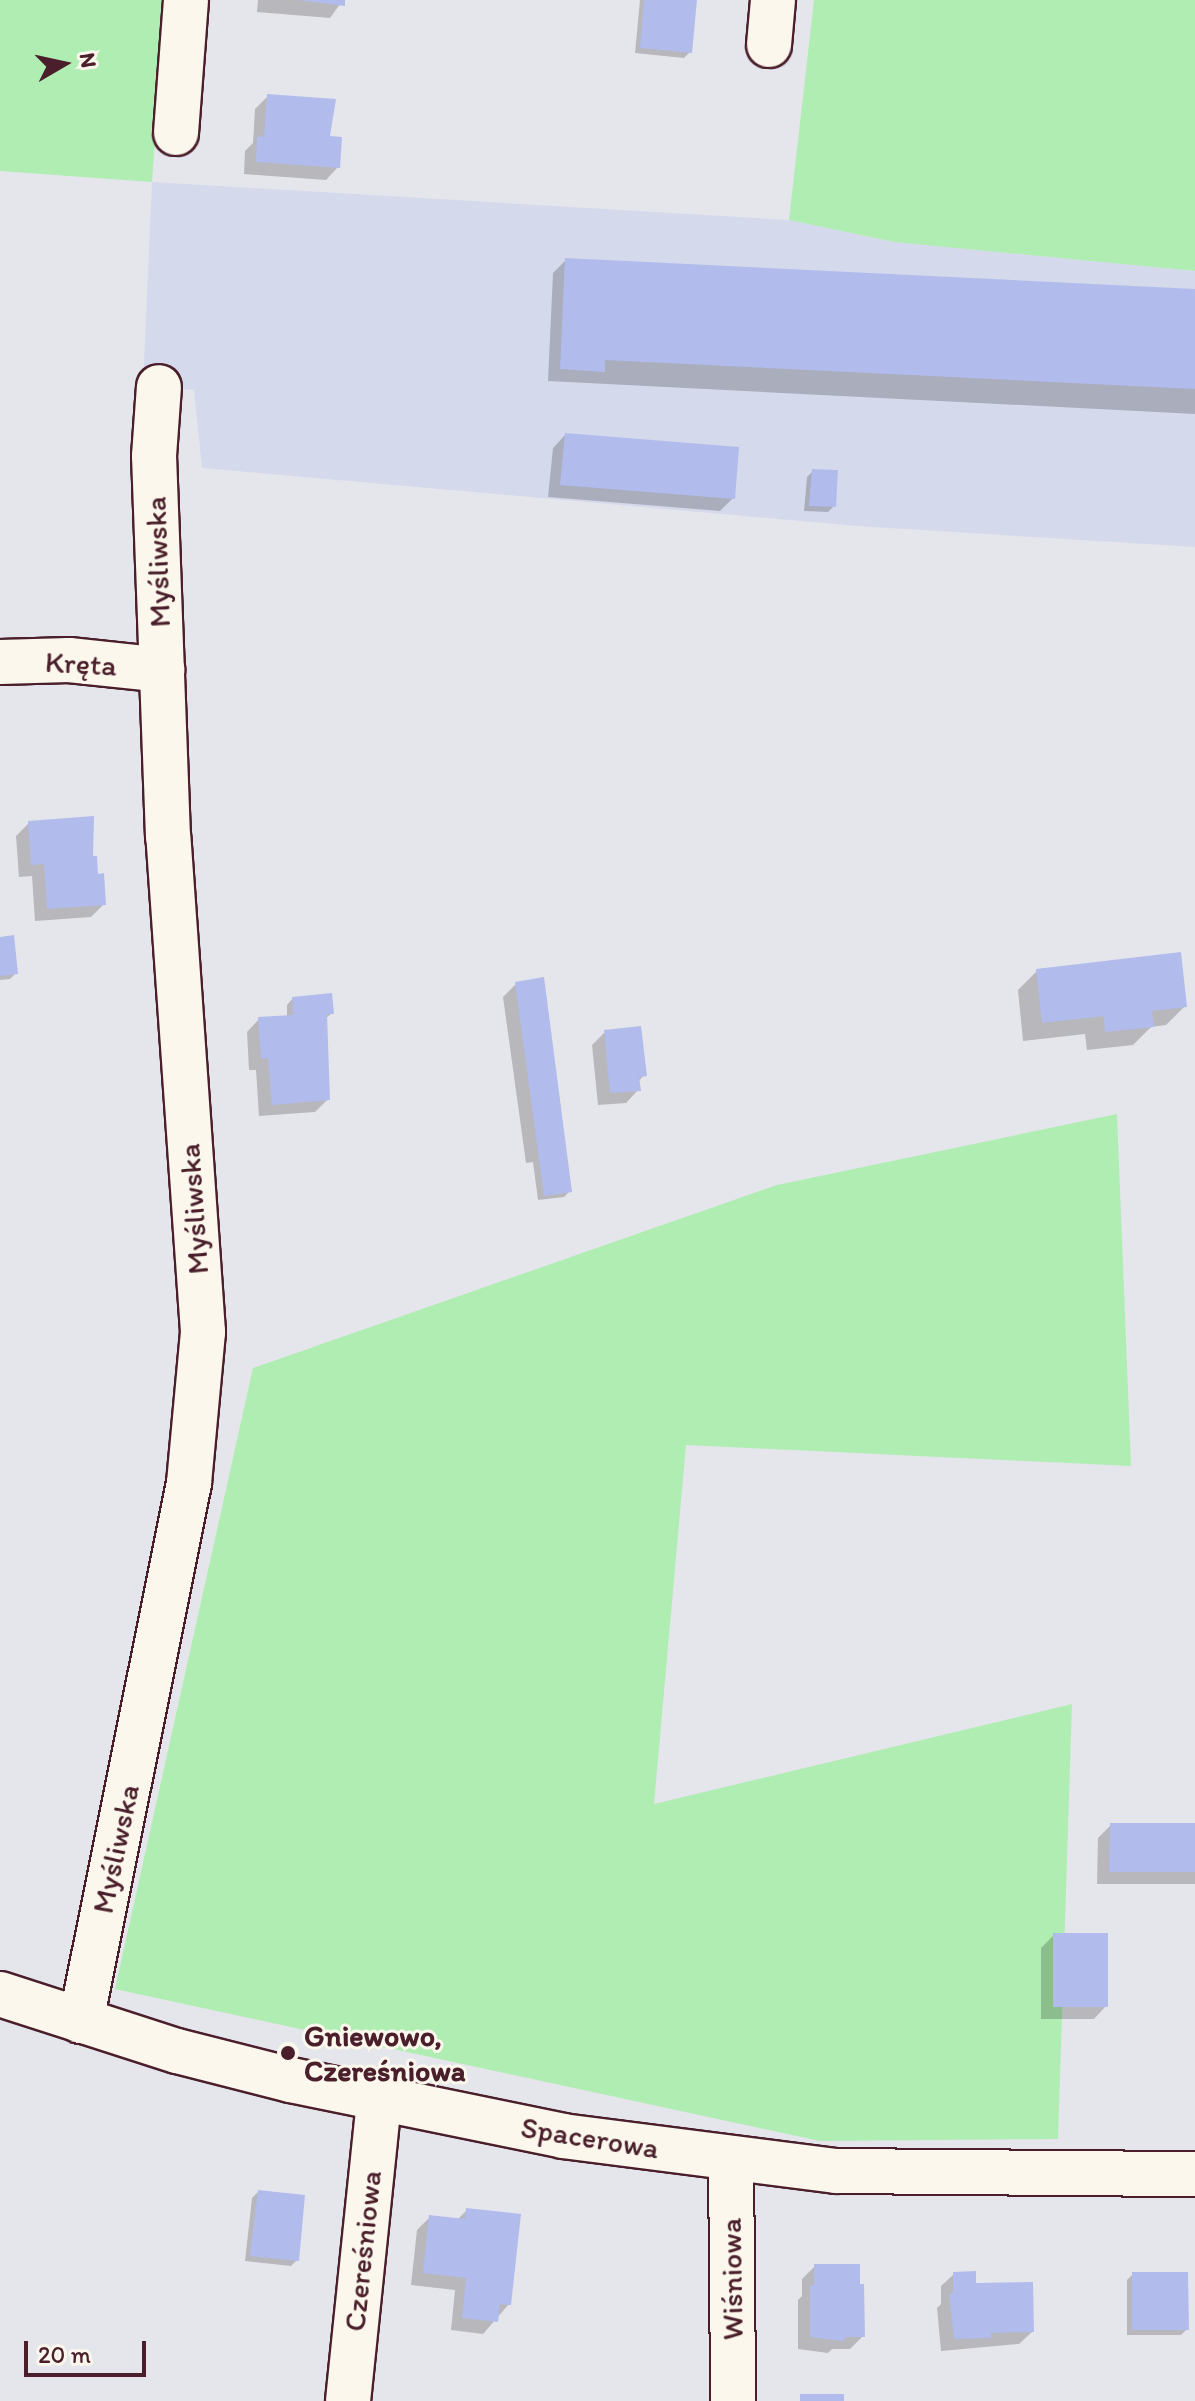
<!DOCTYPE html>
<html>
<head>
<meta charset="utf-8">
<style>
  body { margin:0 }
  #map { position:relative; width:1195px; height:2401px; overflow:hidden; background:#e5e5ec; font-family:Itim,sans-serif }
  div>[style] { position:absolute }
  .built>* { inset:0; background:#d5d9ec }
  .green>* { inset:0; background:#afedb3 }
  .shadow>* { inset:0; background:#0003 }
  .building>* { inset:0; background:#b1bced }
  .roads { filter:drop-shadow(2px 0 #4a1f2b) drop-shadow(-2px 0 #4a1f2b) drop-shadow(0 2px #4a1f2b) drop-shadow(0 -2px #4a1f2b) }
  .minor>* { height:44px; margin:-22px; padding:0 22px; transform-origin:22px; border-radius:22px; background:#fbf7ec }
  .tertiary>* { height:44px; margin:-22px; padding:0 22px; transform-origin:22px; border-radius:22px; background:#fbf7ec }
  .dots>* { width:22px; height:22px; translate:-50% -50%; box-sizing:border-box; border:4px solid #fbf7ec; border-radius:50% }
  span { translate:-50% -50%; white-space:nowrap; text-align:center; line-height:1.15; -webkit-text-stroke:6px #fbf7ec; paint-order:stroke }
  .street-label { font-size:30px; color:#4a1f2b }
  .poi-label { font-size:30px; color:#4a1f2b; font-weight:700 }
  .left { translate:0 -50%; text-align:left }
  .north { position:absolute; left:24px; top:24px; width:80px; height:80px; -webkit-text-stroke:6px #fbf7ec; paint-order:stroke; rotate:81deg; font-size:22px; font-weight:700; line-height:32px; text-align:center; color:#4a1f2b }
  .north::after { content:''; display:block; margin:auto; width:28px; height:36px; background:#4a1f2b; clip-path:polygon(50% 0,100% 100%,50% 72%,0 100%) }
  .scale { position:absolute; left:24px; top:2341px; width:122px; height:36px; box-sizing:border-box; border:4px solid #4a1f2b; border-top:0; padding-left:10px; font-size:24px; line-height:28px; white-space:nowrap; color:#4a1f2b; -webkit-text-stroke:6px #fbf7ec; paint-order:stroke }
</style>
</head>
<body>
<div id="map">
  <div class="built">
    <i style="clip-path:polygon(152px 182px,789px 220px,894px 242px,1195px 271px,1195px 547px,857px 526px,202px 468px,194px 390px,143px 387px)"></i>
  </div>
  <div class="green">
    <i style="clip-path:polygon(0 0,165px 0,152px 182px,0 171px)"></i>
    <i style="clip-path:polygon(814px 0,1195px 0,1195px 271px,894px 242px,789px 220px)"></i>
    <i style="clip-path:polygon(1117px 1114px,1131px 1466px,686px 1445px,654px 1804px,1072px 1704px,1058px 2139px,820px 2141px,115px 1989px,253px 1368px,777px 1185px)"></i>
  </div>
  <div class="shadow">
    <i style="clip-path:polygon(258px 0,343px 0,330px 18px,257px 12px)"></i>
    <i style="clip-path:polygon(640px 0,695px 0,690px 52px,684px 58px,635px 53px)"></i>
    <i style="clip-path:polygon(268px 96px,327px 138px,338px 167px,326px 180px,244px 174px,245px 151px,253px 143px,255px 109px)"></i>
    <i style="clip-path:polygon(566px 260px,1195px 291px,1195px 414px,548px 381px,553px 273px)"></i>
    <i style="clip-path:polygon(565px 435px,733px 498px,720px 511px,548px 497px,553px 448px)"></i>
    <i style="clip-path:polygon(813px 471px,834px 506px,828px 512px,804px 511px,807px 477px)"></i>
    <i style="clip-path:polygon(29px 823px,91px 858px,104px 904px,91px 917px,35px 921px,32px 876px,19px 877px,16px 836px)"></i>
    <i style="clip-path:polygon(0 939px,16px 973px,10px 979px,0 980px)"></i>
    <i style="clip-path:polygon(1037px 971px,1185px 1006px,1166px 1025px,1151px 1027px,1133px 1045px,1087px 1050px,1085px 1034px,1023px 1041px,1018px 990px)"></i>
    <i style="clip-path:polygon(516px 984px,570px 1191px,564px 1197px,538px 1200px,533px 1162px,526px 1163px,503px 997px)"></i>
    <i style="clip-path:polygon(293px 998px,332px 1013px,325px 1019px,328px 1099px,315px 1112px,259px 1116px,256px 1070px,249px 1070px,247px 1032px,259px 1019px,287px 1018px,287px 1005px)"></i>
    <i style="clip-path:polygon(605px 1032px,644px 1075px,638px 1082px,638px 1090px,626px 1103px,598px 1105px,592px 1045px)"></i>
    <i style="clip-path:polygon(1111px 1825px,1195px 1825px,1195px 1884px,1097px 1884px,1098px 1838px)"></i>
    <i style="clip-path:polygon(1054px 1935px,1106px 2006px,1094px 2019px,1041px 2019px,1041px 1948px)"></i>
    <i style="clip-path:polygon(258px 2192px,297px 2260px,291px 2266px,245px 2261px,252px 2198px)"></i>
    <i style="clip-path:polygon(467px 2210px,509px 2304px,483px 2334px,451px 2330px,455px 2290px,411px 2285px,417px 2230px,430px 2217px,457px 2220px)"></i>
    <i style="clip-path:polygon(815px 2266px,863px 2336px,850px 2349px,832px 2349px,828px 2353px,798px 2349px,798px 2300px,802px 2296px,802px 2279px)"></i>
    <i style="clip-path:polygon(954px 2274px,974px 2285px,1032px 2332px,1019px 2344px,941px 2351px,937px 2308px,941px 2304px,941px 2286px)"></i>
    <i style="clip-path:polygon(1133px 2274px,1187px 2329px,1181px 2335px,1127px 2335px,1127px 2280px)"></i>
  </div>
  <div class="building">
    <i style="clip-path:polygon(298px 0,345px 0,345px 6px)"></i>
    <i style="clip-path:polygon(644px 0,697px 0,692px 53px,640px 48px)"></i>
    <i style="clip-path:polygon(267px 94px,336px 99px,330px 136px,342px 137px,340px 168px,256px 162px,257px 136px,264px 137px)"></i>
    <i style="clip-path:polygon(565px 258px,1195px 289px,1195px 389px,605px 360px,605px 372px,560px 369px)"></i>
    <i style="clip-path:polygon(565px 433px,739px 447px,735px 499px,560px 485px)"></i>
    <i style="clip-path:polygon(812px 469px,838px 470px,836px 507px,809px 506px)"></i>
    <i style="clip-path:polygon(94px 816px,93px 856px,97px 856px,98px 874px,104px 873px,106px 905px,47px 909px,44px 864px,31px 865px,28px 821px)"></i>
    <i style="clip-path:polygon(14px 935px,18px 974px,0 976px,0 937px)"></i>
    <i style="clip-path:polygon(1181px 952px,1187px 1007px,1152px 1011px,1154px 1027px,1105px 1032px,1104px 1016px,1042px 1023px,1036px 969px)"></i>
    <i style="clip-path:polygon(544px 977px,572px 1192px,544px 1196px,515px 982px)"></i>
    <i style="clip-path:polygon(332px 993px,334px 1014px,327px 1014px,330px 1100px,272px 1105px,268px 1058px,261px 1059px,258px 1017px,293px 1015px,292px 997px)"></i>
    <i style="clip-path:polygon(641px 1026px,647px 1076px,639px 1077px,641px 1091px,610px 1093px,604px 1030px)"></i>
    <i style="clip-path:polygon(1110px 1823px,1195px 1823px,1195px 1872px,1109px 1872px)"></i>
    <i style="clip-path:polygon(1053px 1933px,1108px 1933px,1108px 2007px,1053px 2007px)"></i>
    <i style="clip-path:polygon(258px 2190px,305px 2195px,299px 2261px,250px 2256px)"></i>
    <i style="clip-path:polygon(466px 2208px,521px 2214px,511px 2305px,500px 2304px,498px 2322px,462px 2318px,466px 2278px,423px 2273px,429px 2215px,465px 2219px)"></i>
    <i style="clip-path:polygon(814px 2264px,860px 2264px,860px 2284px,864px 2284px,865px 2337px,846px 2337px,843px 2341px,810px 2337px,810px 2285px,814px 2285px)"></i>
    <i style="clip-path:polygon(976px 2271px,976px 2283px,1033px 2282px,1034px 2332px,991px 2333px,991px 2338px,954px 2339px,949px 2294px,953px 2293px,953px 2272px)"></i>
    <i style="clip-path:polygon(1132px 2272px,1188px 2272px,1189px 2330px,1132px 2330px)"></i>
    <i style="clip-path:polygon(800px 2394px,844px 2394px,844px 2401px,800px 2401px)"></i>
  </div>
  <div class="roads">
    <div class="minor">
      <i style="left:769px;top:45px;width:45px;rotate:-84.9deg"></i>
      <i style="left:176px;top:133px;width:133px;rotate:-85.7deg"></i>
      <i style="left:0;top:662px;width:69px;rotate:-1.7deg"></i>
      <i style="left:69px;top:660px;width:94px;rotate:6.1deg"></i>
      <i style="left:81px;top:2021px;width:549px;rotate:-78.65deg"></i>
      <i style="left:189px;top:1483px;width:152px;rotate:-84.7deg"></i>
      <i style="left:203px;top:1332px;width:496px;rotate:-94deg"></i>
      <i style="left:168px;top:837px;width:381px;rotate:-92.1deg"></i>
      <i style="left:154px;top:456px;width:69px;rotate:-85.9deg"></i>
      <i style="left:731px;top:2158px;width:243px;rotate:89.5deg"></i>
      <i style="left:348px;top:2401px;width:303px;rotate:-84.1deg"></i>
    </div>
    <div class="tertiary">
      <i style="left:0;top:1994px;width:186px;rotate:17.9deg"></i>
      <i style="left:177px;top:2051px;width:118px;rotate:14.3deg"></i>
      <i style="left:291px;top:2080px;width:278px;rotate:11.6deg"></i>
      <i style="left:563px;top:2136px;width:275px;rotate:7.3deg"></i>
      <i style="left:836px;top:2171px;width:359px;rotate:0.5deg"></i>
    </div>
  </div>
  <div class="dots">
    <i style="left:288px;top:2053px;background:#4a1f2b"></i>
  </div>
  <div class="street-label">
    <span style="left:158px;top:562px;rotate:-92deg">Myśliwska</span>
    <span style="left:81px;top:664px;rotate:3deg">Kręta</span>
    <span style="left:194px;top:1209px;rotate:-94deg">Myśliwska</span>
    <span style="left:116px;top:1849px;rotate:-78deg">Myśliwska</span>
    <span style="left:590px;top:2138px;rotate:9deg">Spacerowa</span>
    <span style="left:363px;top:2251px;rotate:-84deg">Czereśniowa</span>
    <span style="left:732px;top:2279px;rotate:-91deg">Wiśniowa</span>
  </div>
  <div class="poi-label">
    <span class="left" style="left:304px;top:2053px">Gniewowo,<br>Czereśniowa</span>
  </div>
  <div class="north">N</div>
  <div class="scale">20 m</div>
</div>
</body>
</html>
